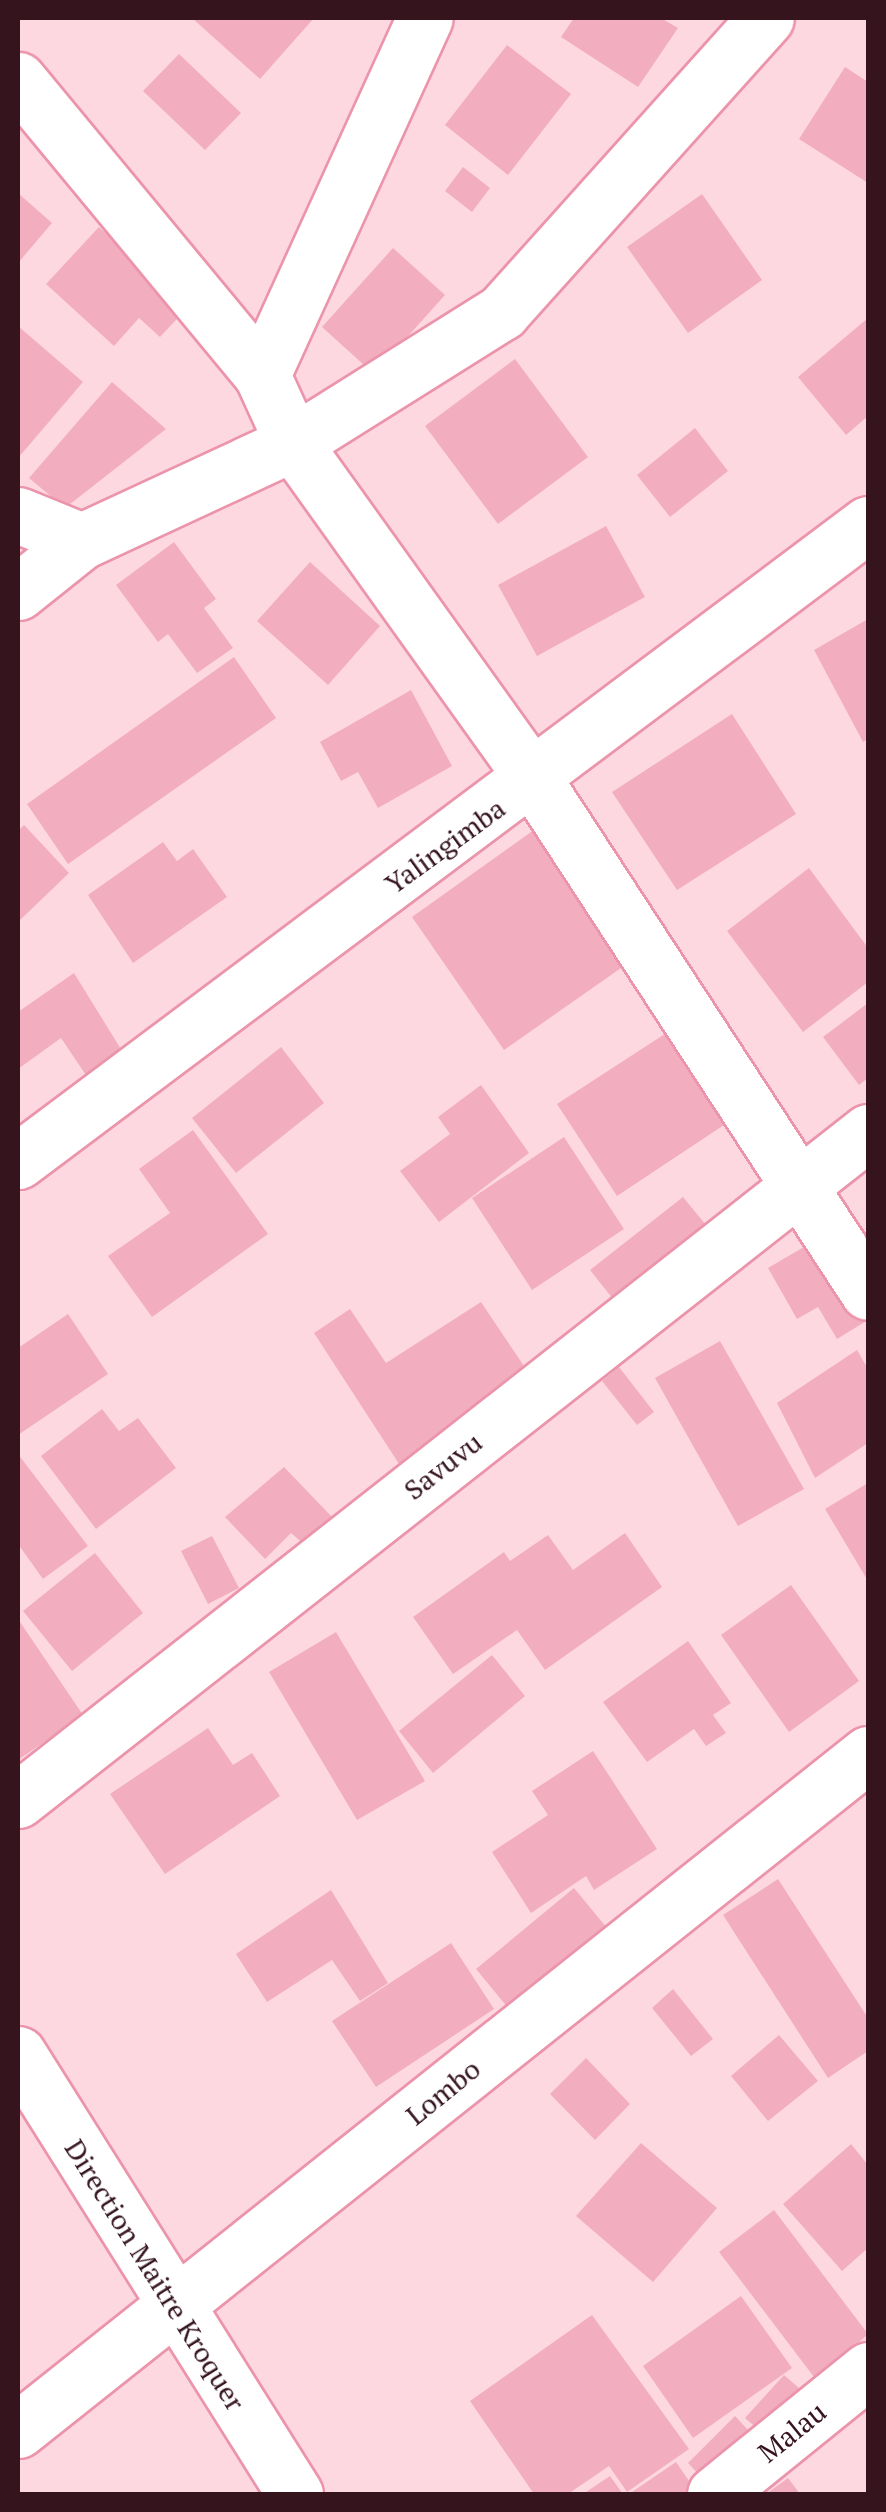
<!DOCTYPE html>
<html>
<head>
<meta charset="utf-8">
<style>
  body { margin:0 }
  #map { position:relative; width:886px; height:2512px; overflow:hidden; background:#fed8e1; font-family:"PT Serif",serif }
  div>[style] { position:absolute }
  .building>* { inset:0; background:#f2aebf }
  .roads { filter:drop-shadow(2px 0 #eb94ab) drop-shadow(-2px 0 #eb94ab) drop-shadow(0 2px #eb94ab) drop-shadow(0 -2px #eb94ab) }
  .minor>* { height:55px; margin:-27.5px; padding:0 27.5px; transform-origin:27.5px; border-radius:27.5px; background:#fff }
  span { translate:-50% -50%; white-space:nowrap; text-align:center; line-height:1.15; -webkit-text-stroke:9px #fff; paint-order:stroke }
  .street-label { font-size:28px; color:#35141e }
  .frame { position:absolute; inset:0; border:20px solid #35141e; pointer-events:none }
</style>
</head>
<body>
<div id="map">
  <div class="building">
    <i style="clip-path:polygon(192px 18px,314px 18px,260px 79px)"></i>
    <i style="clip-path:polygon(574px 18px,661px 18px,678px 28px,638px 87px,561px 37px)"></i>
    <i style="clip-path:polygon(507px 45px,571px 94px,508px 175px,445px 125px)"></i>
    <i style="clip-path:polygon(179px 54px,241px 113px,205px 150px,143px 91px)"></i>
    <i style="clip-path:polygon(845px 67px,868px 82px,868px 183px,799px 139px)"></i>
    <i style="clip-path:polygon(463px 167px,490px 188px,472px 212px,445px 191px)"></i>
    <i style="clip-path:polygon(18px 193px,52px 223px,18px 263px)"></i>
    <i style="clip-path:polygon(702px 194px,762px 280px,688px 333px,627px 247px)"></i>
    <i style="clip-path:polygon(99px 227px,187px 308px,160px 337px,139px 318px,114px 346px,46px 284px)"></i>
    <i style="clip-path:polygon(393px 248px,445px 295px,374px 374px,322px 327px)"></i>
    <i style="clip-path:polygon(868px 318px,868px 416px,846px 435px,798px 377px)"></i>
    <i style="clip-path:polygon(18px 326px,83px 382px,18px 458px)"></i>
    <i style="clip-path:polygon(515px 359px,588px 457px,498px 524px,425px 426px)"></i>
    <i style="clip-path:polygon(112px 382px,166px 429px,65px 508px,29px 478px)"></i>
    <i style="clip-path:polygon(695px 428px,728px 471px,670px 517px,637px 475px)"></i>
    <i style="clip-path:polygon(606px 526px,645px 597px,537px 656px,498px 585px)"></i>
    <i style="clip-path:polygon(174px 542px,216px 599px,204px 608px,233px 648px,197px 673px,168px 634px,158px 642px,116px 585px)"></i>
    <i style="clip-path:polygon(310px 562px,380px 626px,328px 685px,257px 621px)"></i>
    <i style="clip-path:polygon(868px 619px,868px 739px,863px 742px,814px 650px)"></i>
    <i style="clip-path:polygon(234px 657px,276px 718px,68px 864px,27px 804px)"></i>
    <i style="clip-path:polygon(411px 690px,452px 766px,378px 808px,358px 772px,341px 781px,320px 742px)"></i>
    <i style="clip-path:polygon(732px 714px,796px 814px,677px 890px,612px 792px)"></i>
    <i style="clip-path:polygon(24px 825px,69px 873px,18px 922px,18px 831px)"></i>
    <i style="clip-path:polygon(538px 827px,631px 961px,504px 1050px,412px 917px)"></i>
    <i style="clip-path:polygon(163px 842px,177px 861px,193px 849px,227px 897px,133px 963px,88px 895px)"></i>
    <i style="clip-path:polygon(809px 868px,868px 948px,868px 982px,803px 1032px,727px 931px)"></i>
    <i style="clip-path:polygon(74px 973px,135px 1072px,100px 1096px,61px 1038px,18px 1069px,18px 1012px)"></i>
    <i style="clip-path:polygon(868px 1003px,868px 1078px,859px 1085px,823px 1037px)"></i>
    <i style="clip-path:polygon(674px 1028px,733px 1119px,617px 1196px,557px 1104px)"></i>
    <i style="clip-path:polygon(281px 1047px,324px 1103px,236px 1173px,192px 1118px)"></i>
    <i style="clip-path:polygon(481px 1085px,529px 1153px,439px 1222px,400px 1171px,450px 1134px,438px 1117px)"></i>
    <i style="clip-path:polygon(193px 1130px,268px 1234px,152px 1317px,108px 1256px,170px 1213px,139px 1169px)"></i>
    <i style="clip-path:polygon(564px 1137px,624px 1229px,532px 1290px,472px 1198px)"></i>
    <i style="clip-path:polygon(683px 1197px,706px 1225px,613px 1299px,590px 1270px)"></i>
    <i style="clip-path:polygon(821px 1237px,868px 1320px,837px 1339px,818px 1307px,797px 1319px,768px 1268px)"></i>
    <i style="clip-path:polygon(481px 1302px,530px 1375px,401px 1467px,314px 1333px,350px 1309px,386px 1363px)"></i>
    <i style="clip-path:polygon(68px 1314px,108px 1374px,18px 1435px,18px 1348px)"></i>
    <i style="clip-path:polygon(720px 1341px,804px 1489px,738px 1526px,655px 1378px)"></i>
    <i style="clip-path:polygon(857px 1350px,868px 1369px,868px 1443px,815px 1478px,777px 1403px)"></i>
    <i style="clip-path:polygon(619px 1367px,654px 1412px,637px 1425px,602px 1381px)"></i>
    <i style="clip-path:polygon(102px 1409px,119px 1431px,138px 1418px,176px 1468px,96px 1529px,41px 1456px)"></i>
    <i style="clip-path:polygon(18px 1454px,88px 1546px,43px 1579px,18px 1544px)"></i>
    <i style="clip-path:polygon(284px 1467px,333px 1518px,305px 1545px,291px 1533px,265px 1559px,225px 1517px)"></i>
    <i style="clip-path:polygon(868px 1483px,868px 1581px,825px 1509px)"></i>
    <i style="clip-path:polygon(625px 1533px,662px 1587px,545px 1670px,517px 1630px,453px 1674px,413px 1617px,504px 1552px,510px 1561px,548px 1535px,573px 1570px)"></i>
    <i style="clip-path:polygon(212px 1536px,239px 1588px,208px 1604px,181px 1551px)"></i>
    <i style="clip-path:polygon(95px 1553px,143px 1613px,72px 1671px,23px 1611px)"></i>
    <i style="clip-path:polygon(791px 1585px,859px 1681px,789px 1732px,721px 1635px)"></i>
    <i style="clip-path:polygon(18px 1619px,83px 1715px,18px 1760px)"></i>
    <i style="clip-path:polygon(336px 1632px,425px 1781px,357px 1820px,269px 1672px)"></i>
    <i style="clip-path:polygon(688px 1641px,731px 1703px,713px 1715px,726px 1733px,706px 1746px,694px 1729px,647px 1762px,603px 1702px)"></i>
    <i style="clip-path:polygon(492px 1655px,525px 1696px,433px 1773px,399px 1731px)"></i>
    <i style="clip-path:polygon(208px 1728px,233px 1765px,252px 1753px,280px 1796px,165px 1874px,110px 1794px)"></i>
    <i style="clip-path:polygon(593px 1751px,657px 1849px,594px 1890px,586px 1876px,531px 1913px,492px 1852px,548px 1815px,532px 1791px)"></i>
    <i style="clip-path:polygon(778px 1879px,868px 2018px,868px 2051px,828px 2078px,723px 1915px)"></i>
    <i style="clip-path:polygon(574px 1888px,607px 1928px,509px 2009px,476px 1969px)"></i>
    <i style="clip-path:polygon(331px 1890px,388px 1983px,360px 2001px,332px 1960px,267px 2002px,236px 1954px)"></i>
    <i style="clip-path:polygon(451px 1943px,494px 2009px,376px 2087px,332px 2021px)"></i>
    <i style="clip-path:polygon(673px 1989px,713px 2039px,691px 2056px,652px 2008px)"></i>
    <i style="clip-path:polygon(779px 2035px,818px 2081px,768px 2121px,731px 2076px)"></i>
    <i style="clip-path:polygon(586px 2058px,630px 2104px,595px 2140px,550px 2094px)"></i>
    <i style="clip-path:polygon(641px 2143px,717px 2208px,653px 2282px,576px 2216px)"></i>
    <i style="clip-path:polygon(851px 2144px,868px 2165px,868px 2248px,842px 2271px,783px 2204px)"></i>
    <i style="clip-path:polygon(774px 2210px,868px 2334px,817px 2381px,719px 2252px)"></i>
    <i style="clip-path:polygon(741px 2296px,792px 2368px,693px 2438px,643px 2366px)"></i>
    <i style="clip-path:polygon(592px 2315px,689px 2449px,627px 2492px,609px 2466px,568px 2494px,534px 2494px,470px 2401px)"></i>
    <i style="clip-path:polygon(784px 2375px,807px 2395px,768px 2438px,745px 2418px)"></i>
    <i style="clip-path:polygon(735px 2416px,763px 2446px,716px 2493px,688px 2463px)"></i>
    <i style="clip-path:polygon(676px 2462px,698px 2494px,629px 2494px)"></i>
    <i style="clip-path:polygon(610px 2476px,623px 2494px,583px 2494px)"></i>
    <i style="clip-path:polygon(788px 2478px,800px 2494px,766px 2494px)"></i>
  </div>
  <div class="roads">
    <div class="minor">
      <i style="left:18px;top:80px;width:383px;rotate:50.4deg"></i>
      <i style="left:262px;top:375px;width:75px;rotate:65.5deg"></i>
      <i style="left:293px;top:443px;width:414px;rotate:54.4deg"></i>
      <i style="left:534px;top:780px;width:611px;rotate:56.88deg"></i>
      <i style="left:262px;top:375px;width:392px;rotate:-65.5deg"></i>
      <i style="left:18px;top:515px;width:69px;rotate:22.1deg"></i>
      <i style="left:18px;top:592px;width:82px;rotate:-38.6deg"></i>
      <i style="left:82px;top:541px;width:233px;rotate:-24.9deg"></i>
      <i style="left:293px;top:443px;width:247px;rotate:-32.1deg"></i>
      <i style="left:502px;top:312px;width:395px;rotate:-48.1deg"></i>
      <i style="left:18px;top:1161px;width:1062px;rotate:-36.85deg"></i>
      <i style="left:18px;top:1800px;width:1081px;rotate:-38.16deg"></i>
      <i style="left:18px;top:2054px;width:520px;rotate:57.81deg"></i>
      <i style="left:18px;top:2430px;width:1086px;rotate:-38.5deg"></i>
      <i style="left:715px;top:2494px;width:197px;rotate:-39deg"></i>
    </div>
  </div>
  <div class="street-label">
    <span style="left:445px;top:846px;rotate:-36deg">Yalingimba</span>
    <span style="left:443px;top:1466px;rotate:-38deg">Savuvu</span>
    <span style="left:443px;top:2092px;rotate:-39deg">Lombo</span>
    <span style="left:155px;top:2275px;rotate:58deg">Direction Maitre Kroquer</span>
    <span style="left:792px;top:2432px;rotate:-39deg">Malau</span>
  </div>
  <div class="frame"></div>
</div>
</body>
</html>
